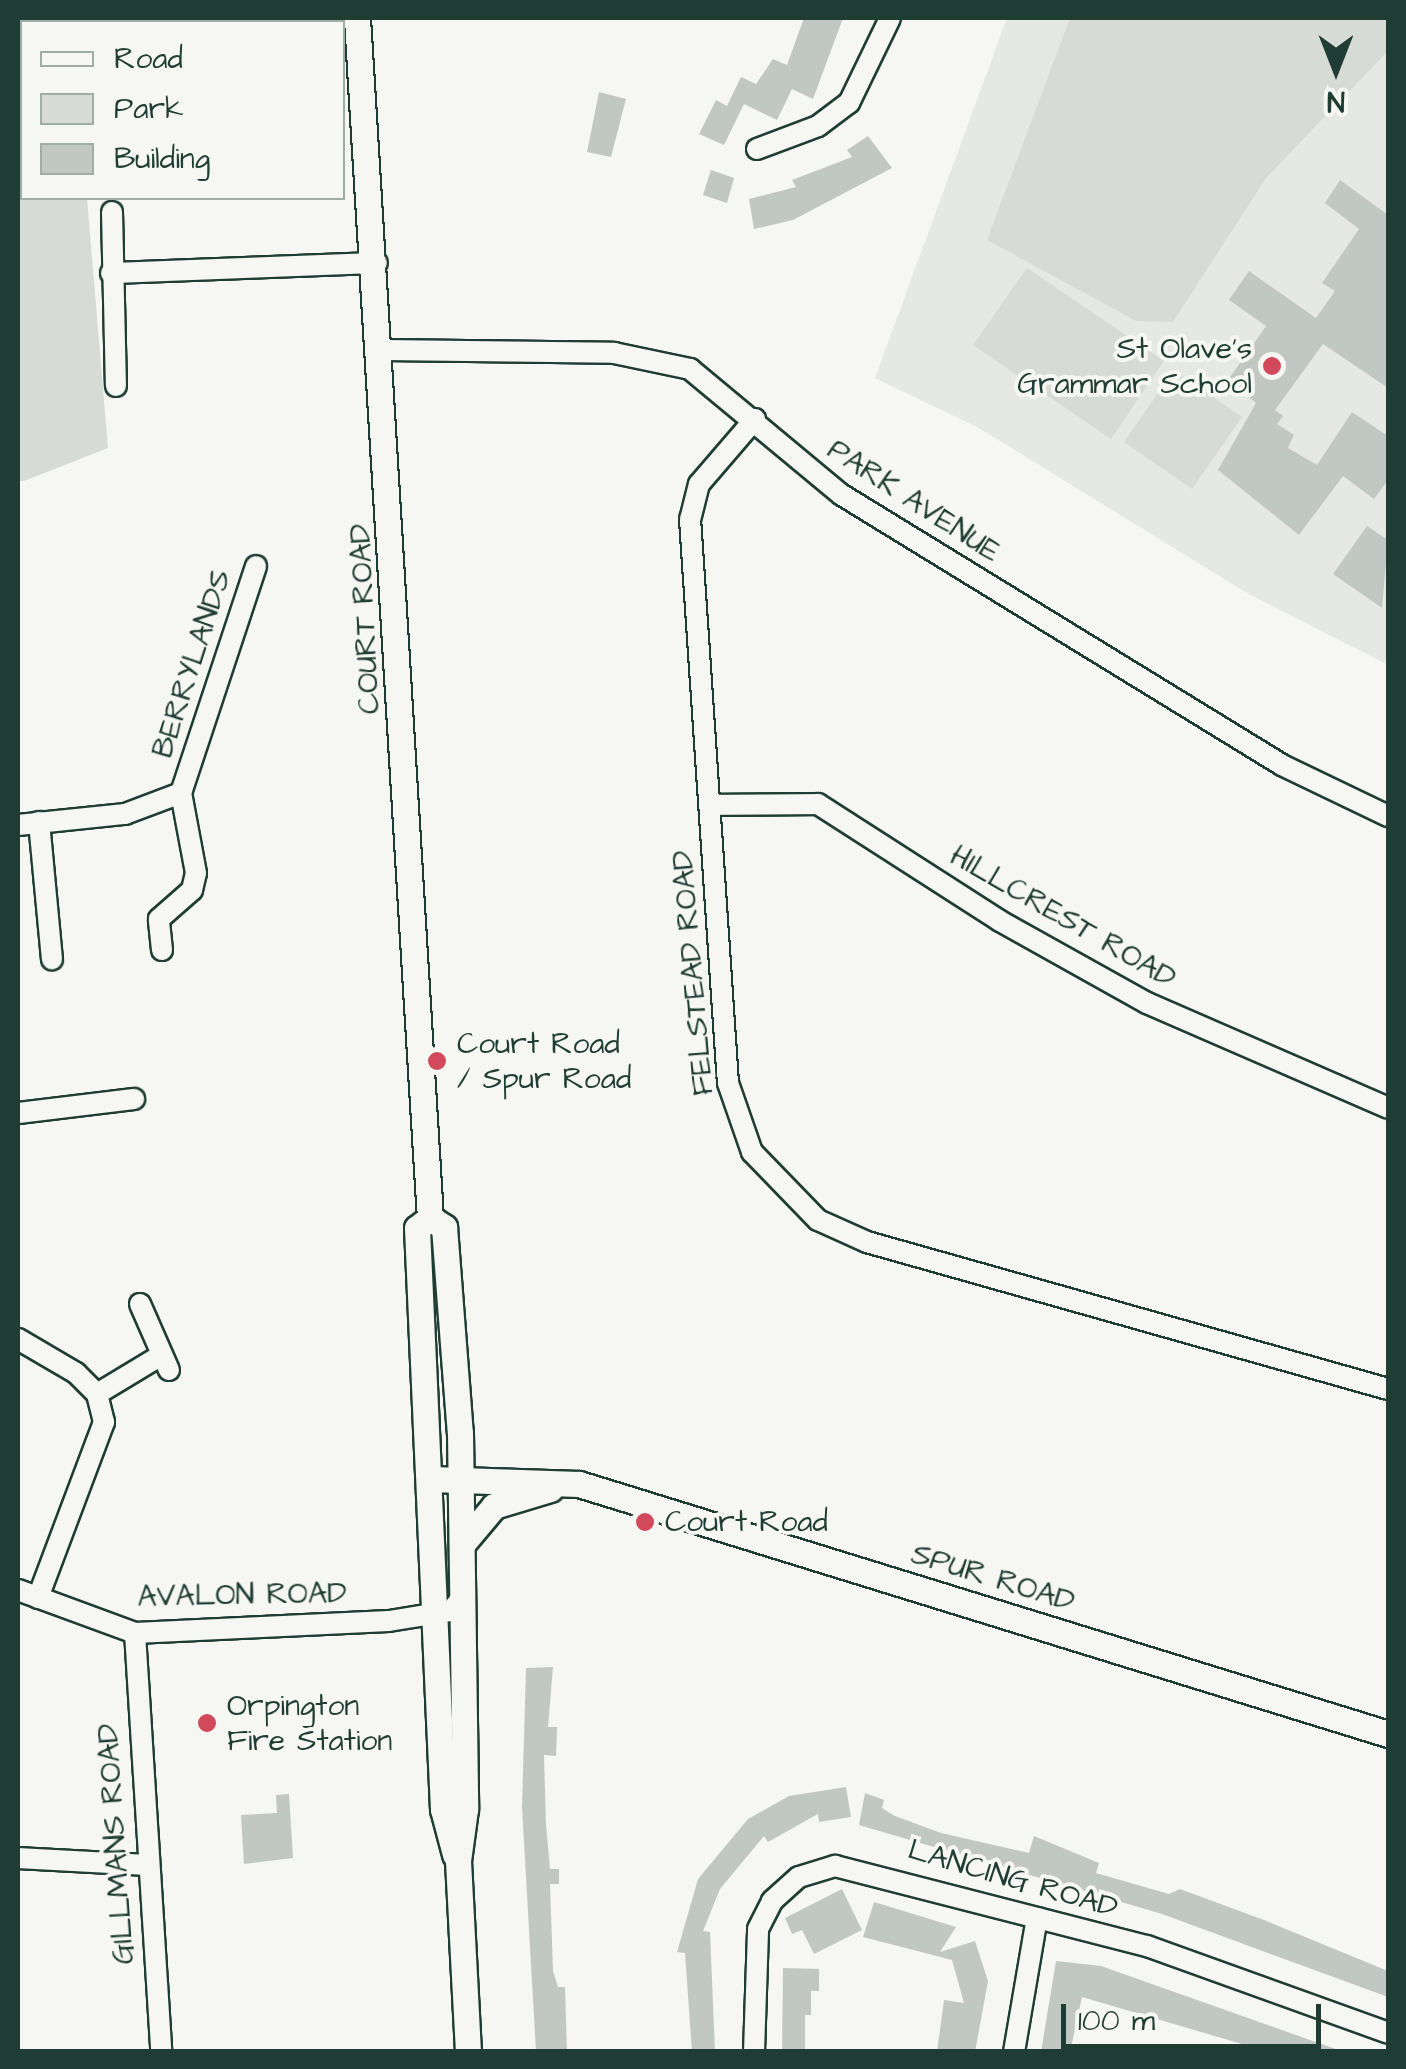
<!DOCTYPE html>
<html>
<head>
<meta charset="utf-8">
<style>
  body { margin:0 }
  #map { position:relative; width:1406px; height:2069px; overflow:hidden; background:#f6f6f2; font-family:"Architects Daughter",sans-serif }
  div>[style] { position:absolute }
  .built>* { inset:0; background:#e6e8e4 }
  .green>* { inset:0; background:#d6dbd6 }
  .building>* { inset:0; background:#c1c8c3 }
  .roads { filter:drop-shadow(2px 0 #1f3d34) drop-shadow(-2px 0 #1f3d34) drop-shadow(0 2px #1f3d34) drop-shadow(0 -2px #1f3d34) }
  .minor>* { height:20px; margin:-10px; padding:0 10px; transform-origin:10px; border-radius:10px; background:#f6f6f2 }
  .major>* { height:25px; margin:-12.5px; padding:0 12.5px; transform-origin:12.5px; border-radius:12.5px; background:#f6f6f2 }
  .dots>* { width:28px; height:28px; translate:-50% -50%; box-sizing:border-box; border:5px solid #f6f6f2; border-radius:50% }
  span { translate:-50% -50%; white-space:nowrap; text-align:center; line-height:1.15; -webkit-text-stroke:8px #f6f6f2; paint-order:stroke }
  .poi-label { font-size:30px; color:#1f3d34 }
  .right { translate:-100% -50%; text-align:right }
  .left { translate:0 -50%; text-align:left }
  .street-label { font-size:30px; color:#1f3d34 }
  .frame { position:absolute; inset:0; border:20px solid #1f3d34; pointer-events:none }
  .legend { position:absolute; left:20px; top:20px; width:325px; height:180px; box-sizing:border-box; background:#f6f6f2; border:2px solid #a0aca6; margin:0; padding:12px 18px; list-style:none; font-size:30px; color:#1f3d34 }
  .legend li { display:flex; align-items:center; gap:20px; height:50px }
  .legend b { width:50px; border:2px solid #a0aca6 }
  .north { position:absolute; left:1286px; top:20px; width:100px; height:100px; -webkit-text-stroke:8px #f6f6f2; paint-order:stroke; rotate:180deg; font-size:28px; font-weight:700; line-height:40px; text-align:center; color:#1f3d34 }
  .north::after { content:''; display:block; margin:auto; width:35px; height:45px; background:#1f3d34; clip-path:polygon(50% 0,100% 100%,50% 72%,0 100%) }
  .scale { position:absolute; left:1061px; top:2004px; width:260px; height:45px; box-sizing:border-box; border:5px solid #1f3d34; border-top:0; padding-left:12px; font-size:30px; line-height:35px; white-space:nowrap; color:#1f3d34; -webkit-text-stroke:8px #f6f6f2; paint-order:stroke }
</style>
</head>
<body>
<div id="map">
  <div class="built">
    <i style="clip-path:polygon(1007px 18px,1388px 18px,1388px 665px,1247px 593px,979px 428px,875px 378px)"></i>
  </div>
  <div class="green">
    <i style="clip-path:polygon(18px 18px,72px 18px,22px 22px,22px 198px,87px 198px,108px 448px,24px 481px,18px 481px)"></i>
    <i style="clip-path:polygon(1070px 18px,1388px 18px,1386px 53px,1266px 178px,1173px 322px,1136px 321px,987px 240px)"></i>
    <i style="clip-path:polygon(1027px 268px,1164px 361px,1111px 439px,973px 345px)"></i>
    <i style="clip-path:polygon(1174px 370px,1242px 417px,1192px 489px,1124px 442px)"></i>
  </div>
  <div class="building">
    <i style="clip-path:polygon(804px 18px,843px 18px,813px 99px,792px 89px,777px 120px,744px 104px,724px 145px,699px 134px,716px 100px,727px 106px,741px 77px,756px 84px,773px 59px,787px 65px)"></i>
    <i style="clip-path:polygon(599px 92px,626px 99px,611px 157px,587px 152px)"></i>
    <i style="clip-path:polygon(868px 136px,892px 168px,793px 220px,754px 229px,749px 199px,796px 187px,792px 180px,852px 157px,847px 150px)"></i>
    <i style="clip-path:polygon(711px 170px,734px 178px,727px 203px,703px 195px)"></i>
    <i style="clip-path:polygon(1340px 180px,1388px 215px,1388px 388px,1323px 344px,1275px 410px,1283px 416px,1277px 424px,1294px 435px,1288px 448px,1317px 465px,1352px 412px,1388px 436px,1388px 480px,1374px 499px,1343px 476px,1299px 535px,1218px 470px,1256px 403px,1228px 380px,1266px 326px,1229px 300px,1249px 271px,1316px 318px,1335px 291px,1322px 283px,1359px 229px,1325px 203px)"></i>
    <i style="clip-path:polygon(1367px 526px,1388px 540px,1382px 608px,1333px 574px)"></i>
    <i style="clip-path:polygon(553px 1667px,548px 1727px,557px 1727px,556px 1756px,544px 1755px,546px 1824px,550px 1869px,559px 1869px,559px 1884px,550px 1884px,553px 1971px,558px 1987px,565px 1987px,567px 2052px,536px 2052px,522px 1807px,526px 1668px)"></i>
    <i style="clip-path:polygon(846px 1787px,851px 1817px,819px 1822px,818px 1814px,768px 1842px,764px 1836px,720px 1889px,703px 1931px,710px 1932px,715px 2052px,692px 2052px,685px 1953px,677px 1952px,698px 1879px,748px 1819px,789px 1796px)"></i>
    <i style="clip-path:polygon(865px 1793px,884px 1800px,882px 1808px,895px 1816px,941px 1833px,1029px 1853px,1034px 1836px,1099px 1863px,1096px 1873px,1169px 1894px,1180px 1889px,1264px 1920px,1388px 1971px,1388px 1997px,1162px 1914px,859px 1825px)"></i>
    <i style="clip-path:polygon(289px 1794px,293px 1858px,244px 1864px,241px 1815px,277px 1813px,276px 1795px)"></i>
    <i style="clip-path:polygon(842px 1889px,862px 1930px,814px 1954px,802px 1930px,792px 1934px,785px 1918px)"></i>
    <i style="clip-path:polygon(874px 1902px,956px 1927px,940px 1952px,975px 1941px,988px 1981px,975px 2052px,937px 2052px,944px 2000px,964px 2003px,952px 1960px,863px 1937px)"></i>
    <i style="clip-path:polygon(1056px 1961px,1101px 1966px,1344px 2052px,1269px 2052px,1082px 1997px,1070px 2052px,1041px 2052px)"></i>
    <i style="clip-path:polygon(783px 1968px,819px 1969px,819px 1991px,811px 1991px,811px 2015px,805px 2015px,805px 2052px,782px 2052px)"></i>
  </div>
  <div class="roads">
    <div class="minor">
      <i style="left:757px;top:149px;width:65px;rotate:-20.7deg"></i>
      <i style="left:818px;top:126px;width:39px;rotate:-37deg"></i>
      <i style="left:849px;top:103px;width:94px;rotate:-64.2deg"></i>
      <i style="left:112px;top:212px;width:174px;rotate:88.7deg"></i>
      <i style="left:111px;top:273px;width:266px;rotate:-2.2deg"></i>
      <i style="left:383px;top:350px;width:231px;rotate:0.7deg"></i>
      <i style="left:614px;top:353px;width:78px;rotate:11.9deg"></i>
      <i style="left:690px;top:369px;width:197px;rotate:39.7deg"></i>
      <i style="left:842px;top:495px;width:516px;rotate:31.53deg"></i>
      <i style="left:1282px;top:765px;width:118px;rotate:25.7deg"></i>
      <i style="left:755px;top:419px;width:86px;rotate:130.7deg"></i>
      <i style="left:699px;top:484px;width:36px;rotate:104deg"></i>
      <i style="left:690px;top:519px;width:565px;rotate:86.15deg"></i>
      <i style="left:728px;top:1083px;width:73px;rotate:70.8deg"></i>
      <i style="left:752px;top:1152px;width:95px;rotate:45.9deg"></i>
      <i style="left:818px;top:1220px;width:54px;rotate:24.2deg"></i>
      <i style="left:867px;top:1242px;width:541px;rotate:15.76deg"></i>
      <i style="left:709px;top:805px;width:109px;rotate:-0.5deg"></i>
      <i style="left:818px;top:804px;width:216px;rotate:32.7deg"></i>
      <i style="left:1000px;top:921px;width:168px;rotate:29.2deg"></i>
      <i style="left:1147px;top:1003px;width:263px;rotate:23.5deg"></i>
      <i style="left:39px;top:822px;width:138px;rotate:84.6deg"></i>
      <i style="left:18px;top:825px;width:108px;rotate:-5.9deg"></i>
      <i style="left:125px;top:814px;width:60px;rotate:-20.6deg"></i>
      <i style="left:181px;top:793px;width:239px;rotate:-71.7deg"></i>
      <i style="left:162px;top:950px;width:31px;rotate:-96deg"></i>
      <i style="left:159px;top:919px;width:44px;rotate:-41.3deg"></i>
      <i style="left:192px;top:890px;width:17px;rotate:-77deg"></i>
      <i style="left:196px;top:873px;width:81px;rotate:-100.6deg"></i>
      <i style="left:18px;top:1113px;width:117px;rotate:-6.9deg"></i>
      <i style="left:140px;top:1304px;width:72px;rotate:66.3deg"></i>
      <i style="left:18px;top:1339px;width:67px;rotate:30.4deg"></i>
      <i style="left:76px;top:1373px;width:30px;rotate:45deg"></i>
      <i style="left:97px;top:1394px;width:29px;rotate:76deg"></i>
      <i style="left:104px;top:1422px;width:188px;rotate:110.6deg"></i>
      <i style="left:97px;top:1394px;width:74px;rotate:-31.1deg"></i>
      <i style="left:18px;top:1590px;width:125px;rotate:20.2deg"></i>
      <i style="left:135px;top:1633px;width:254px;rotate:-2.7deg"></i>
      <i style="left:389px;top:1621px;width:63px;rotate:-9.2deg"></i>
      <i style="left:451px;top:1611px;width:21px;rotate:-51deg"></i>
      <i style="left:135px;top:1633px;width:420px;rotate:86.4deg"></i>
      <i style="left:18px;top:1858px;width:129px;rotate:3.1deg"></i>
      <i style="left:754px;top:2052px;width:123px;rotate:-88.1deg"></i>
      <i style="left:758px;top:1929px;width:31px;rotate:-63deg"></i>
      <i style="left:772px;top:1901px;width:36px;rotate:-42deg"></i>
      <i style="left:799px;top:1877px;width:38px;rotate:-17deg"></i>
      <i style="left:835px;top:1866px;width:322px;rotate:14.4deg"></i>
      <i style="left:1147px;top:1946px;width:256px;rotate:19.8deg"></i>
      <i style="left:1014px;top:2052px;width:136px;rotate:-80.3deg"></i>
    </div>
    <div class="major">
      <i style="left:357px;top:18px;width:1202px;rotate:86.52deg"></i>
      <i style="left:430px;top:1218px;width:17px;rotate:33deg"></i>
      <i style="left:444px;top:1227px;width:207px;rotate:85.6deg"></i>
      <i style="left:460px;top:1433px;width:376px;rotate:89.2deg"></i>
      <i style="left:465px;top:1809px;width:52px;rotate:97.7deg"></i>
      <i style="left:458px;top:1861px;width:191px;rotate:87deg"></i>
      <i style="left:430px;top:1218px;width:16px;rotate:142deg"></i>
      <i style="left:417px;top:1228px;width:582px;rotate:87.44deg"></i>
      <i style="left:443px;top:1809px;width:47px;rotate:75.1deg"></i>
      <i style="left:431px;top:1479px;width:148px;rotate:1.9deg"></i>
      <i style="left:579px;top:1484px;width:847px;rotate:17.17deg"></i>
      <i style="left:463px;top:1543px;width:48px;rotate:-50deg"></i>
      <i style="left:494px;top:1506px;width:59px;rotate:-16.9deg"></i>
    </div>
  </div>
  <div class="dots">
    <i style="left:1272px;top:366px;background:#d1495b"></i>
    <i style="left:437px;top:1061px;background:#d1495b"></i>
    <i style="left:645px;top:1522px;background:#d1495b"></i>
    <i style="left:207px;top:1723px;background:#d1495b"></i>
  </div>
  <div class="poi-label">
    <span class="right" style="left:1252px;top:366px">St Olave's<br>Grammar School</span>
    <span class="left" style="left:457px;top:1061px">Court Road<br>/ Spur Road</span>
    <span class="left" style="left:665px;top:1522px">Court Road</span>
    <span class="left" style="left:227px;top:1723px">Orpington<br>Fire Station</span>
  </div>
  <div class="street-label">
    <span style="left:914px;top:501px;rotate:33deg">PARK AVENUE</span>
    <span style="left:365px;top:619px;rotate:-93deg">COURT ROAD</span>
    <span style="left:192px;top:664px;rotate:-72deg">BERRYLANDS</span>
    <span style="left:1063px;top:917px;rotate:30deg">HILLCREST ROAD</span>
    <span style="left:693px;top:973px;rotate:-95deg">FELSTEAD ROAD</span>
    <span style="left:993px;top:1578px;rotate:17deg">SPUR ROAD</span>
    <span style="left:242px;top:1595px;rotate:-1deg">AVALON ROAD</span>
    <span style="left:116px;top:1844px;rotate:-94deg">GILLMANS ROAD</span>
    <span style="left:1013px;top:1879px;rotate:16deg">LANCING ROAD</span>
  </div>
  <div class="frame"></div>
  <ul class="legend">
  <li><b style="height:12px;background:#f6f6f2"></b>Road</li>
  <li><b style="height:28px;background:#d6dbd6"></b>Park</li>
  <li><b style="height:28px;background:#c1c8c3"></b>Building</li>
  </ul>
  <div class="north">N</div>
  <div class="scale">100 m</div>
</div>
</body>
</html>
